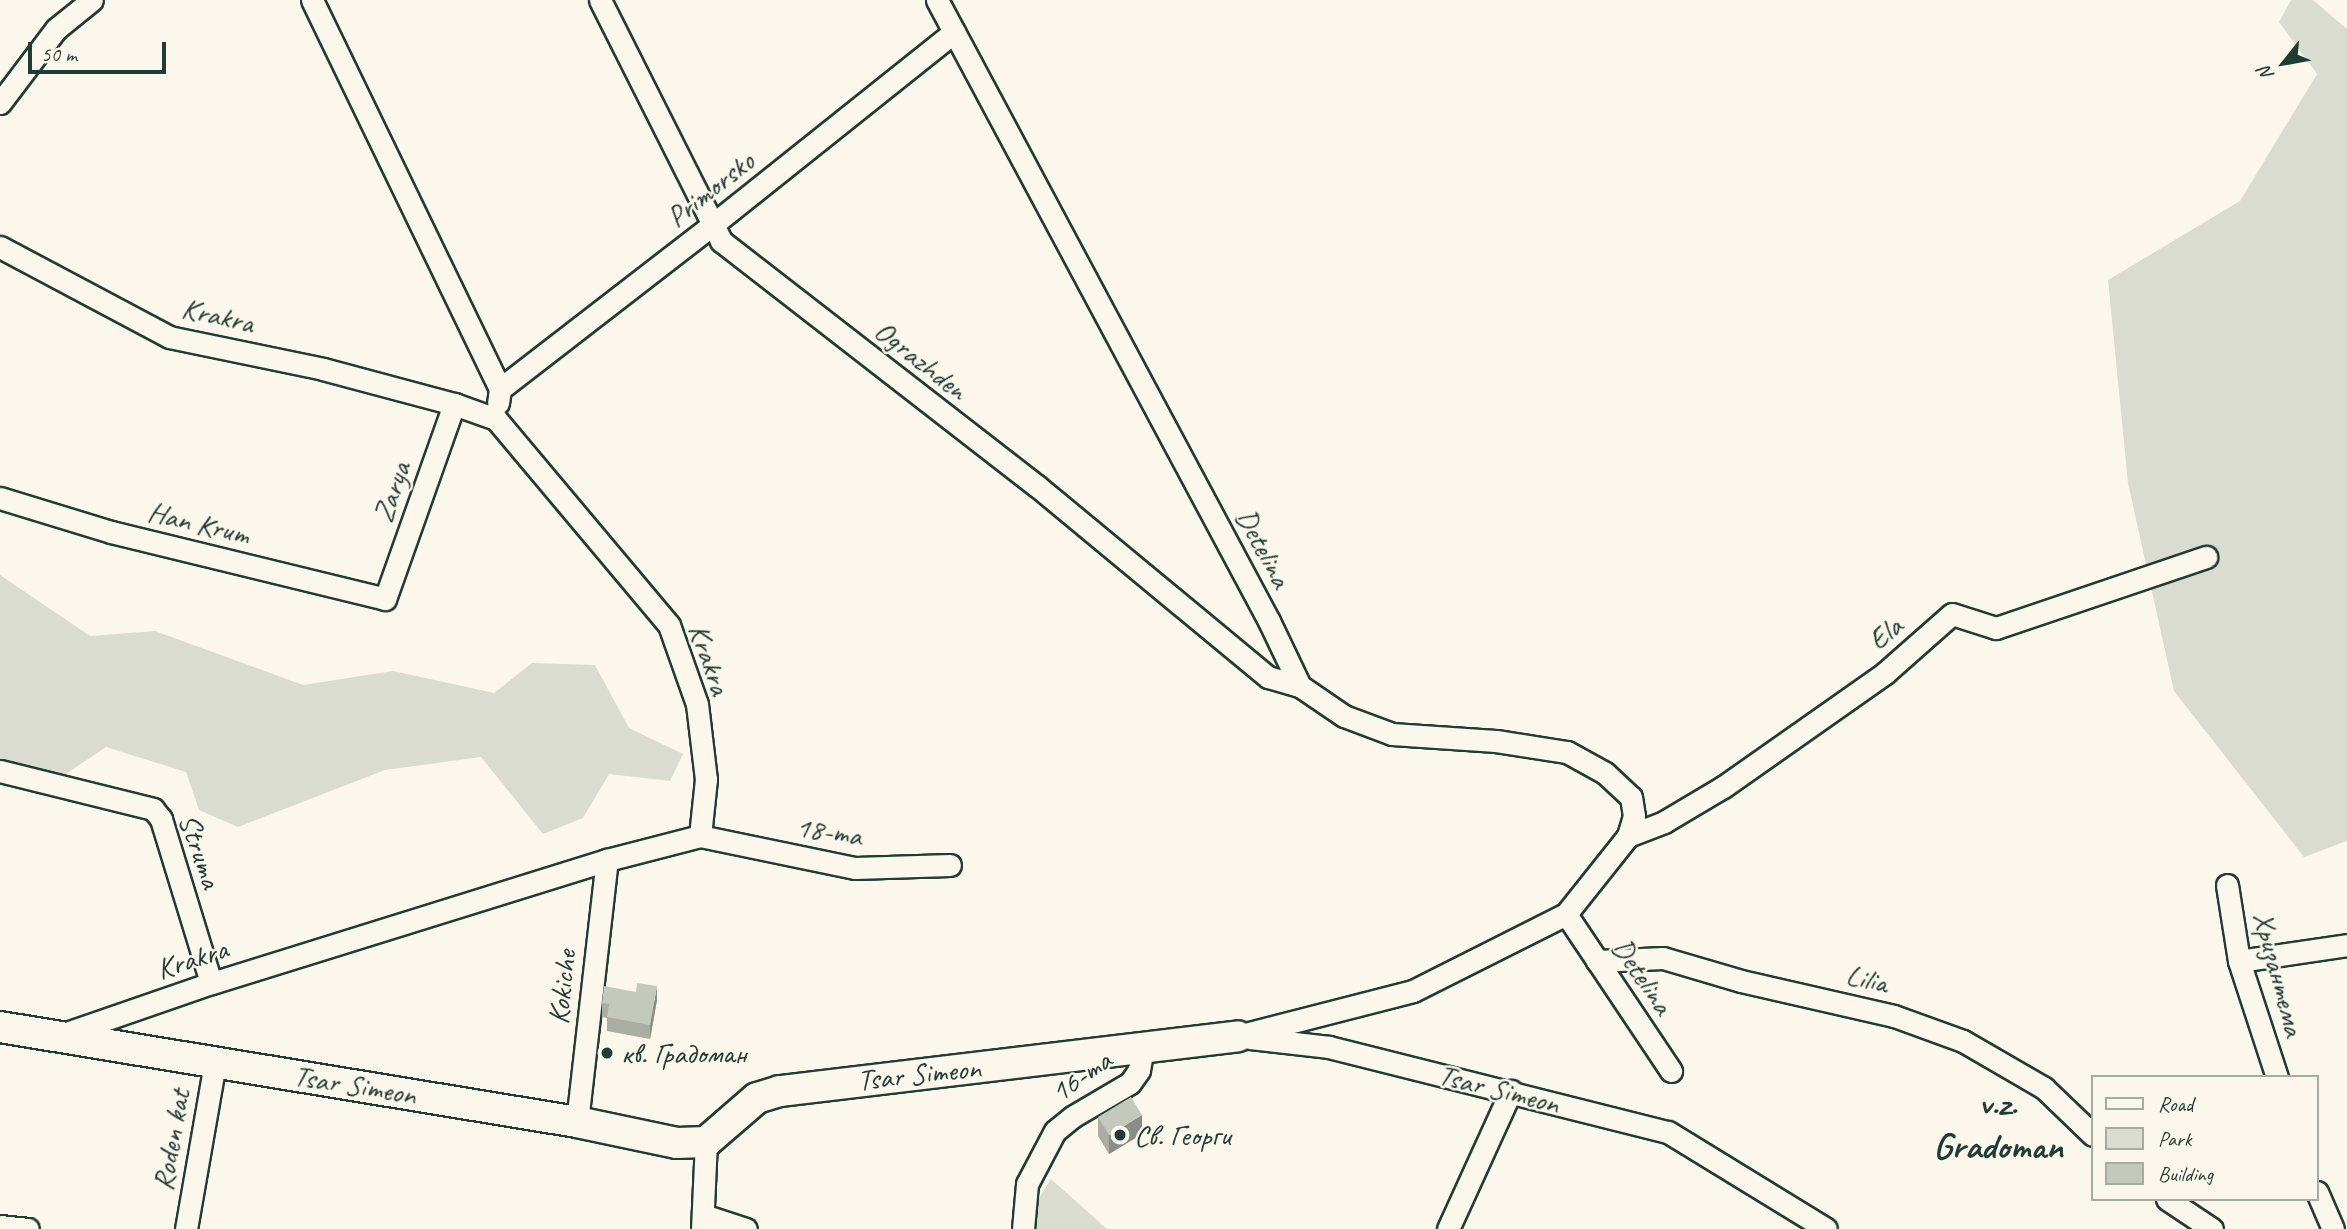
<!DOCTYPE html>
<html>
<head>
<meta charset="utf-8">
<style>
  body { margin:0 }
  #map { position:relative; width:2347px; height:1229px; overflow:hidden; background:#fbf7ec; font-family:Caveat,sans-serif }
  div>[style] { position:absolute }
  .green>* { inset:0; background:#dbdcd1 }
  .roads { filter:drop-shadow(2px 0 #1f3d34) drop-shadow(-2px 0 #1f3d34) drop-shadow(0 2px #1f3d34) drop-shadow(0 -2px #1f3d34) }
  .street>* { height:21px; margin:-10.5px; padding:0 10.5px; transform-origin:10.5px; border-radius:10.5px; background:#fbf7ec }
  .secondary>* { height:30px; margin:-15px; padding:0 15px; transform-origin:15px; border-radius:15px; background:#fbf7ec }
  .wall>* { inset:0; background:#a9ada3 }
  .shaded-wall>* { inset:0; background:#898d85 }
  .building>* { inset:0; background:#c4c9be }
  .dots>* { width:19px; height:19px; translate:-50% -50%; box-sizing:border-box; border:4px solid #fbf7ec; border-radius:50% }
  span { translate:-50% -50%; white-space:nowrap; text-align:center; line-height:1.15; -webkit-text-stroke:5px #fbf7ec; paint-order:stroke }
  .street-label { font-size:30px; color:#1f3d34 }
  .poi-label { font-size:30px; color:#1f3d34 }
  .left { translate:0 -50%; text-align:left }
  .district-label { font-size:37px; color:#1f3d34; font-weight:700 }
  .legend { position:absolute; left:2091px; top:1075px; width:228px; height:126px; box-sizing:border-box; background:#fbf7ec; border:2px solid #a3ada2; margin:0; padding:9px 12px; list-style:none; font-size:21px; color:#1f3d34 }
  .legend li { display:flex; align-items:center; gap:14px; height:35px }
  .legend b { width:35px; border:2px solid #a3ada2 }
  .north { position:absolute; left:2249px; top:28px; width:70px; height:70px; -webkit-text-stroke:5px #fbf7ec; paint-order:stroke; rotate:239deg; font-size:19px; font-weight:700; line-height:28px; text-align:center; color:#1f3d34 }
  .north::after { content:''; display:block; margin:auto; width:24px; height:32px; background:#1f3d34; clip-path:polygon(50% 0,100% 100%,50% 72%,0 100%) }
  .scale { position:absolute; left:28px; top:42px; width:138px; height:32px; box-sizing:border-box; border:4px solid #1f3d34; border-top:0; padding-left:9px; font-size:21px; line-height:24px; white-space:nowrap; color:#1f3d34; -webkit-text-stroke:5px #fbf7ec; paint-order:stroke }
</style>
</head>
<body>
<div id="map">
  <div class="green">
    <i style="clip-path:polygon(2291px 0,2313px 0,2347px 29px,2347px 841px,2304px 857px,2174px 691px,2128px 483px,2108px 280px,2240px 201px,2317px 74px,2279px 22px)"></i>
    <i style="clip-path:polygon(0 575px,90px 636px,155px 631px,303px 685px,393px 671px,494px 693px,532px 663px,595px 665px,629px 728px,683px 754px,670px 781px,609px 774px,583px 818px,543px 834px,481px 757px,385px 770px,238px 827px,199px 810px,186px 772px,106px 747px,54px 782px,0 765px)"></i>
    <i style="clip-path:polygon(1051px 1179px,1107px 1229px,1033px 1229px,1032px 1209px)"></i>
  </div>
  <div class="roads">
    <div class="street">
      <i style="left:312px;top:0;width:432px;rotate:64.2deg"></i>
      <i style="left:500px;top:389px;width:14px;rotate:98deg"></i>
      <i style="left:600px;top:0;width:270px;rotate:63.3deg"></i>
      <i style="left:721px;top:241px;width:400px;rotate:37.8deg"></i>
      <i style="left:1037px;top:486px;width:300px;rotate:39.6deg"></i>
      <i style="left:1268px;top:677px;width:33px;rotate:16deg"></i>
      <i style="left:937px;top:0;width:704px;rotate:61.87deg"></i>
      <i style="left:1269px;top:621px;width:72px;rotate:64.5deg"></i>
      <i style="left:1300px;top:686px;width:53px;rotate:34.3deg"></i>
      <i style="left:1344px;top:716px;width:51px;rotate:20.6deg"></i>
      <i style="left:1392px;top:734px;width:104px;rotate:3.9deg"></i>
      <i style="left:1496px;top:741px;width:72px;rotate:8.8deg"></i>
      <i style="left:1567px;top:752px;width:43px;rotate:28.9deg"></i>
      <i style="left:1605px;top:773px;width:35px;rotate:43deg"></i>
      <i style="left:1631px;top:797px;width:19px;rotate:81deg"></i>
      <i style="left:1634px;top:816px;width:21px;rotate:107deg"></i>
      <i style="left:1628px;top:836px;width:100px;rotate:128.5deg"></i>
      <i style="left:1566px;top:914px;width:171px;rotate:153.3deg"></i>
      <i style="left:1413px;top:991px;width:181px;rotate:165.6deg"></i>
      <i style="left:0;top:103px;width:93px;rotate:-52.9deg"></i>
      <i style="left:56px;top:29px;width:46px;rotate:-38.9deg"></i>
      <i style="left:0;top:247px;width:191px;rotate:28deg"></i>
      <i style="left:169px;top:337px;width:157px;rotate:11.7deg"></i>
      <i style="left:323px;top:369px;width:136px;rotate:15deg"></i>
      <i style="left:454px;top:404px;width:45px;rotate:19.7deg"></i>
      <i style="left:496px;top:419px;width:269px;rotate:50deg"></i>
      <i style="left:669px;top:625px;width:84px;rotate:70.5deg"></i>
      <i style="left:697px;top:704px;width:76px;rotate:83.2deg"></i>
      <i style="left:706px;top:779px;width:57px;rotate:96deg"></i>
      <i style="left:700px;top:836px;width:96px;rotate:165.5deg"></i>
      <i style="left:607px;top:860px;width:415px;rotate:162.7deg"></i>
      <i style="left:211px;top:983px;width:159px;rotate:160.9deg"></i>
      <i style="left:500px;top:389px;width:267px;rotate:-37.7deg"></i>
      <i style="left:711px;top:226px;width:311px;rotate:-38.6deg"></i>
      <i style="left:0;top:498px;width:116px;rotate:17deg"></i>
      <i style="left:111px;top:532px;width:282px;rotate:13.7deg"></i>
      <i style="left:385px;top:599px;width:207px;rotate:-70.5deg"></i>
      <i style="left:0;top:771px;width:158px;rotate:13.9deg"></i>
      <i style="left:153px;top:809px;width:13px;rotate:51deg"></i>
      <i style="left:161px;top:819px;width:171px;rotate:73deg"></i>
      <i style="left:700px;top:836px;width:158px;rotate:11.7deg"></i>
      <i style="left:855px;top:868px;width:95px;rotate:-1.8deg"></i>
      <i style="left:1628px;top:836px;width:39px;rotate:-21deg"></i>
      <i style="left:1664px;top:822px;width:69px;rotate:-30.7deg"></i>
      <i style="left:1723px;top:787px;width:198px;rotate:-35.1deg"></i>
      <i style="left:1885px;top:673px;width:89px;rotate:-41.4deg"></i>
      <i style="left:1952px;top:614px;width:46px;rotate:17.7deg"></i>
      <i style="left:1996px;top:628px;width:222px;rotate:-18.7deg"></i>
      <i style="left:2227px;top:885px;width:77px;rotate:81deg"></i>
      <i style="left:2239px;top:961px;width:122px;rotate:71.9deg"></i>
      <i style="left:1566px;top:914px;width:189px;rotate:56.2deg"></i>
      <i style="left:1597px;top:961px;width:66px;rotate:-2.6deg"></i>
      <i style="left:1663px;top:958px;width:81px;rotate:16.4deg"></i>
      <i style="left:1741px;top:981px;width:157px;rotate:12.9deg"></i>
      <i style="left:1894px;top:1016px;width:73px;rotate:19.9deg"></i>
      <i style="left:1963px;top:1041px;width:94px;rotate:30.1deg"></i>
      <i style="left:2044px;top:1088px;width:68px;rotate:43.8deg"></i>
      <i style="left:2239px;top:961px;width:109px;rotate:-8.4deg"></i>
      <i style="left:1250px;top:1038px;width:80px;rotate:6.5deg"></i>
      <i style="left:1329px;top:1047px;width:349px;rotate:14.1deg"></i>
      <i style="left:1668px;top:1132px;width:185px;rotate:31.5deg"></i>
      <i style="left:577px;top:1122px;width:264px;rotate:-83.5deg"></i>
      <i style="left:2317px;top:1192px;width:40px;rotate:66.6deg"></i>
      <i style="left:2167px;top:1199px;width:54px;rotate:33.7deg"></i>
      <i style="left:703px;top:1215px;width:45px;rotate:18deg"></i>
      <i style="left:0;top:1226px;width:28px;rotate:6deg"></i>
      <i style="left:186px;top:1229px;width:169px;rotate:-80.1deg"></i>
      <i style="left:702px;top:1229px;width:87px;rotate:-87.4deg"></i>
      <i style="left:1023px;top:1229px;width:45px;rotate:-84.9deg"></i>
      <i style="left:1027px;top:1184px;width:60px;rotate:-62.2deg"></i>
      <i style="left:1055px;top:1131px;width:22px;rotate:-39deg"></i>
      <i style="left:1072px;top:1117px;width:67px;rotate:-30.4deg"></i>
      <i style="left:1130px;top:1083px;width:16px;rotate:-55deg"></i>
      <i style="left:1139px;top:1070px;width:22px;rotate:-80deg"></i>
      <i style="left:1448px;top:1229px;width:152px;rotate:-65.5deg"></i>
    </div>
    <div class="secondary">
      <i style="left:0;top:1027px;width:585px;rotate:9.35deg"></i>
      <i style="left:577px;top:1122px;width:102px;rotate:11.9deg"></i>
      <i style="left:677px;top:1143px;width:29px;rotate:-2deg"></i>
      <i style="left:706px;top:1142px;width:67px;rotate:-40.8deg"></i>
      <i style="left:757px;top:1098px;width:24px;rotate:-17deg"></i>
      <i style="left:780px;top:1091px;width:461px;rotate:-6.8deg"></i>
    </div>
  </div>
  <div class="wall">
    <i style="clip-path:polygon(657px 1000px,650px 1039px,607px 1031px,607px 1018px,602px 1017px,602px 1003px)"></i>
    <i style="clip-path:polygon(1098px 1117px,1142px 1134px,1109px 1154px,1098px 1136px)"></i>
  </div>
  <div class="shaded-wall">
    <i style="clip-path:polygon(657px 986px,657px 1000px,650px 1039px,650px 1025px)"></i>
    <i style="clip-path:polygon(1142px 1115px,1142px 1134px,1109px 1154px,1109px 1135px)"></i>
  </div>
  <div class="building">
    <i style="clip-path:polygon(637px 983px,657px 986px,650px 1025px,607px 1017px,609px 1004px,602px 1003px,604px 986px,636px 992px)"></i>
    <i style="clip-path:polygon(1131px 1097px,1142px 1115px,1109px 1135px,1098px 1117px)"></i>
  </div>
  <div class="dots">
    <i style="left:607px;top:1053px;background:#1f3d34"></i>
    <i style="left:1120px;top:1135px;background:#1f3d34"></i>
  </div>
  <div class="street-label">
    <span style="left:710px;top:189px;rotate:-38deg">Primorsko</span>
    <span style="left:218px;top:315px;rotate:13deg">Krakra</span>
    <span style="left:921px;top:360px;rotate:38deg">Ograzhden</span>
    <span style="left:391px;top:492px;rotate:-71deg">Zarya</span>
    <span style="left:199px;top:523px;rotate:14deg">Han Krum</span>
    <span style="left:1264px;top:548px;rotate:62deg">Detelina</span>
    <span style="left:1885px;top:633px;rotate:-41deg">Ela</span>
    <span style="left:710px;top:659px;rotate:71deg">Krakra</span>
    <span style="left:829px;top:831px;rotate:8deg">18-та</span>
    <span style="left:200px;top:851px;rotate:71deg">Struma</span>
    <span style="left:192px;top:959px;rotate:-18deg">Krakra</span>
    <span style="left:2279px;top:974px;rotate:75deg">Хризантема</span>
    <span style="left:1643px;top:976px;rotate:56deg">Detelina</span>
    <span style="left:1867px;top:979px;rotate:13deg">Lilia</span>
    <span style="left:562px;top:987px;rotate:-84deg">Kokiche</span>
    <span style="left:919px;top:1074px;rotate:-6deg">Tsar Simeon</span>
    <span style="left:1081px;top:1076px;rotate:-35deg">16-та</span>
    <span style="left:355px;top:1085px;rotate:9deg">Tsar Simeon</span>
    <span style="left:1499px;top:1089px;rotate:14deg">Tsar Simeon</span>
    <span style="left:171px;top:1140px;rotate:-80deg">Roden kat</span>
  </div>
  <div class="poi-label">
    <span class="left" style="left:621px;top:1053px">кв. Градоман</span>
    <span class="left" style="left:1134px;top:1135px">Св. Георги</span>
  </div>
  <div class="district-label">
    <span style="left:1998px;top:1125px">v.z.<br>Gradoman</span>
  </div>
  <ul class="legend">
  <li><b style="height:9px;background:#fbf7ec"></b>Road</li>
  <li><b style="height:19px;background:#dbdcd1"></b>Park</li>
  <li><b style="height:19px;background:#c4c9be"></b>Building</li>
  </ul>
  <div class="north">N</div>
  <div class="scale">50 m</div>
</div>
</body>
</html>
